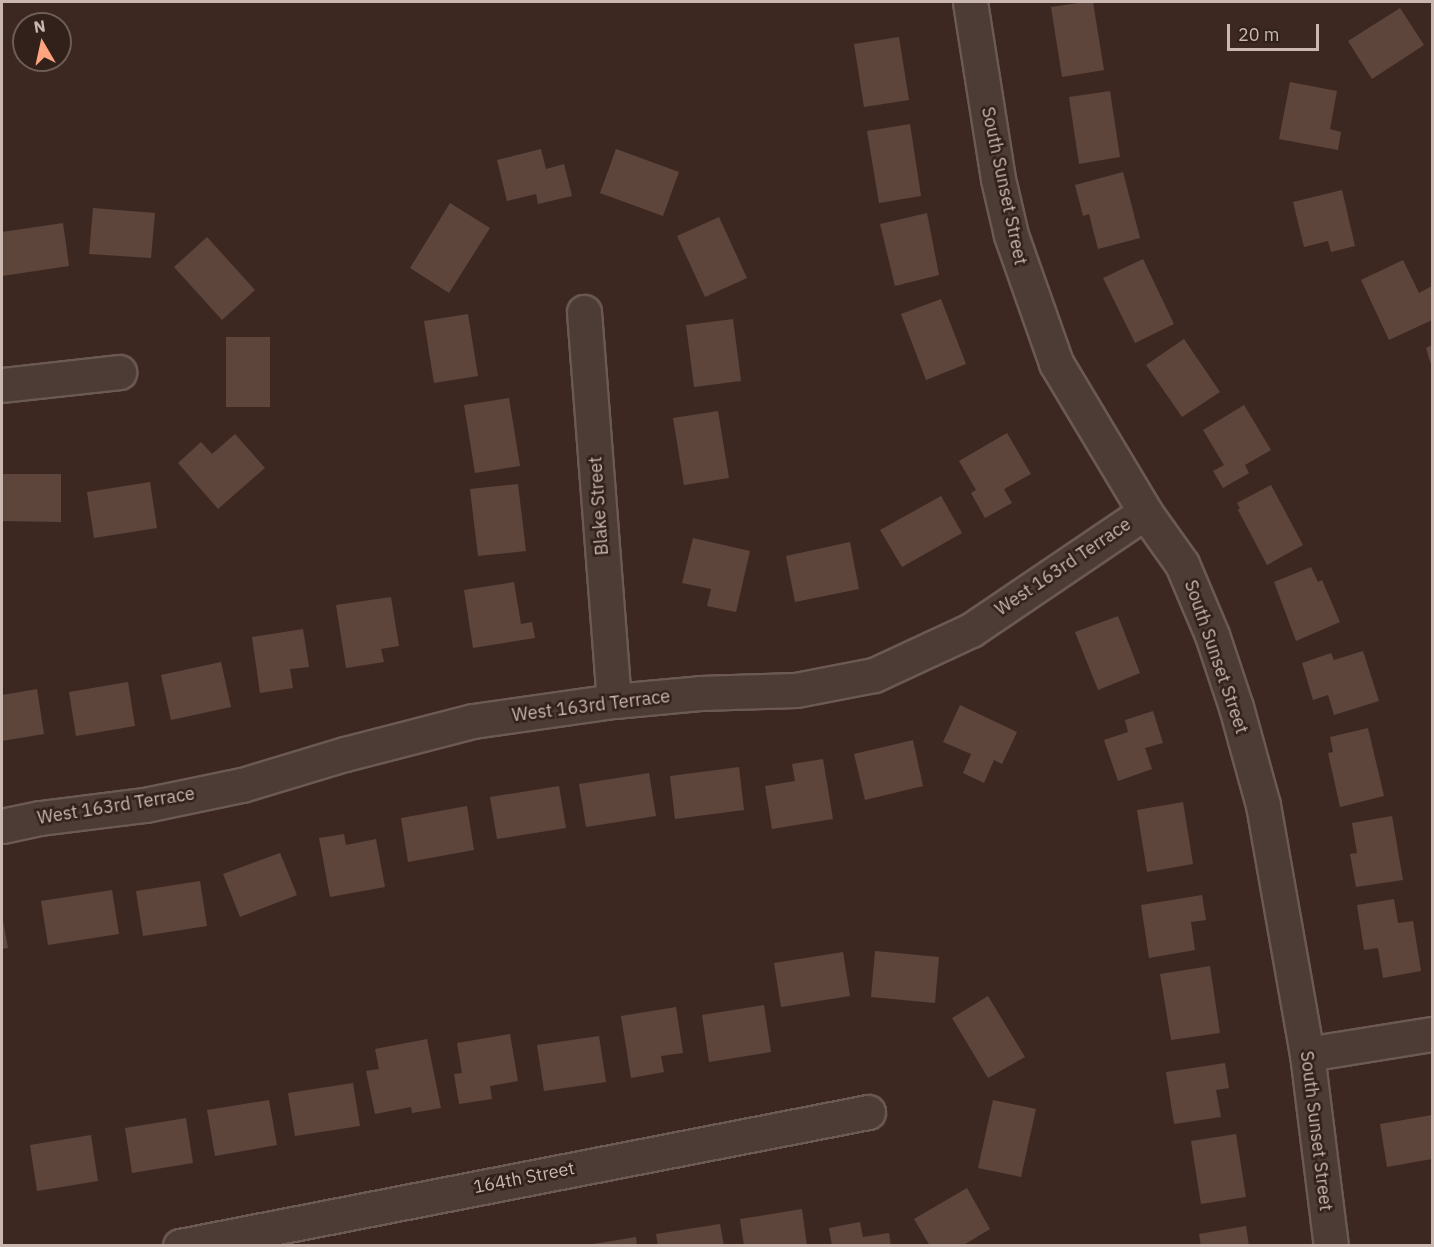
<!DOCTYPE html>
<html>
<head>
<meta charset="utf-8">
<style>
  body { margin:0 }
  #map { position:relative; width:1434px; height:1247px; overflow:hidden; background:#3d2821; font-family:"IBM Plex Sans",sans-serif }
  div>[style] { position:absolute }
  .building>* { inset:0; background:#5d453c }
  .roads { filter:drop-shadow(2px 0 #6b5953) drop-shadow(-2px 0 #6b5953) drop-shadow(0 2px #6b5953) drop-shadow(0 -2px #6b5953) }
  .minor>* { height:33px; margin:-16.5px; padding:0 16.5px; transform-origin:16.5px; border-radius:16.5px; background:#4d3b35 }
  span { translate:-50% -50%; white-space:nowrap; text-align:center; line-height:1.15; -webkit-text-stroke:5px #32201a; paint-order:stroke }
  .street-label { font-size:18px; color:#c9b7b0 }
  .frame { position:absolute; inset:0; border:3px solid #c9b7b0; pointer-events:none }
  .north { position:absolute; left:12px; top:12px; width:60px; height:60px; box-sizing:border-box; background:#32201a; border:2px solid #6e5c56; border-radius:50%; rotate:351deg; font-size:16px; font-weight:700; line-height:24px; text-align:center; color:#c9b7b0 }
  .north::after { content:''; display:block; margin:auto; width:21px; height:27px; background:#ffa47f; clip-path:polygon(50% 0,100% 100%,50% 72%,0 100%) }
  .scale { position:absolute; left:1227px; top:24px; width:92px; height:27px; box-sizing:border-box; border:3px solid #c9b7b0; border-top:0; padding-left:8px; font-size:18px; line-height:21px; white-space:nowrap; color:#c9b7b0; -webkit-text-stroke:4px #32201a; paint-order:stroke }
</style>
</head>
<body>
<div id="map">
  <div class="building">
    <i style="clip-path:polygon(1085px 2px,1093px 2px,1104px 70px,1062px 77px,1051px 7px)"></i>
    <i style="clip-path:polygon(1400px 8px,1424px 45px,1372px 79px,1348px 41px)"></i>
    <i style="clip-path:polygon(899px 37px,909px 100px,864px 107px,854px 44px)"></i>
    <i style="clip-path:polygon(1290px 82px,1337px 91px,1330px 129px,1341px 132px,1338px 150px,1279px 139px)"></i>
    <i style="clip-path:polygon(1110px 91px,1120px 157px,1079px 164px,1069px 97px)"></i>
    <i style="clip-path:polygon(910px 124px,921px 196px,879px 203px,867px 131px)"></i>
    <i style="clip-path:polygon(541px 149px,546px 169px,564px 164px,572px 196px,538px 204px,536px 194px,507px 201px,497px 160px)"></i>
    <i style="clip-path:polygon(616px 149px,679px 172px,663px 216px,600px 193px)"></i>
    <i style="clip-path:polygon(1123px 172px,1140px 238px,1098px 249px,1089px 214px,1083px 216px,1075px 185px)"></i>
    <i style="clip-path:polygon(1342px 190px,1355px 246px,1331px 252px,1328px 241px,1304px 247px,1293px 202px)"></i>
    <i style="clip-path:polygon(450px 203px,490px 228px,449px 293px,410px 268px)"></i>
    <i style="clip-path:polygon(93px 208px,155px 213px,151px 258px,89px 254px)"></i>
    <i style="clip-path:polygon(927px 213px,939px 275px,895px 286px,880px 224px)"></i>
    <i style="clip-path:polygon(719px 217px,747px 278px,705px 297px,677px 236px)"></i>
    <i style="clip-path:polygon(63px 223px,69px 266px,2px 276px,2px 232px)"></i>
    <i style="clip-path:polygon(207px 237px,255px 290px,222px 320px,174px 267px)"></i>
    <i style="clip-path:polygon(1143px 259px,1174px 324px,1135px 343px,1103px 278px)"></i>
    <i style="clip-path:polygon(1403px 260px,1419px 293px,1432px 286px,1432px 320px,1389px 340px,1361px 280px)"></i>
    <i style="clip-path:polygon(941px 299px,966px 364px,926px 380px,901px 314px)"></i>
    <i style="clip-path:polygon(468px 314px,478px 376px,434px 383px,424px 321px)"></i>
    <i style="clip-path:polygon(733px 319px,741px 381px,694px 387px,686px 325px)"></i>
    <i style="clip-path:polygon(226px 337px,270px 337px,270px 407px,226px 407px)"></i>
    <i style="clip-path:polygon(1184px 339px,1220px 392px,1182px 417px,1146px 365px)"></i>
    <i style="clip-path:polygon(1432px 345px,1432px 368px,1426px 348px)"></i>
    <i style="clip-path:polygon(509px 398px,520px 466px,475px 473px,464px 405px)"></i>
    <i style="clip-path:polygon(1244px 405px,1271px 450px,1245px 465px,1249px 473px,1223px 488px,1213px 471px,1224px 465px,1203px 430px)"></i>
    <i style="clip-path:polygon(718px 411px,729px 478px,684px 485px,673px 418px)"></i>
    <i style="clip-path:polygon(1007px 433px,1031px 474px,1004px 489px,1012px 503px,985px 518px,971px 493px,976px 490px,959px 461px)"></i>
    <i style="clip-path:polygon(235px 434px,265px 468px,218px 509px,178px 463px,201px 442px,212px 454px)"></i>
    <i style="clip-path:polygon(2px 474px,61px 474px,61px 522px,2px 521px)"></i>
    <i style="clip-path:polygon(150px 482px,157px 528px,94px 538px,87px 492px)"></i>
    <i style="clip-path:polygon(518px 484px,526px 551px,478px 556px,470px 489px)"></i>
    <i style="clip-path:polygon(1271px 485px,1303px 545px,1267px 565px,1238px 510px,1240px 508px,1237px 503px)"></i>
    <i style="clip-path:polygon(941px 496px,962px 533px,902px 567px,880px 530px)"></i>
    <i style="clip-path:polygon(693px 538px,750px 551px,736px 612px,707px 606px,711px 589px,682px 583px)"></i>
    <i style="clip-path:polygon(850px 542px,859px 589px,795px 602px,786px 556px)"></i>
    <i style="clip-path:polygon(1311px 567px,1318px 582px,1322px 580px,1340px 622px,1296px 641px,1274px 582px)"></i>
    <i style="clip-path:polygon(514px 582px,521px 624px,532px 622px,535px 638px,473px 648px,464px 590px)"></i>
    <i style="clip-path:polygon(391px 597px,399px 646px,381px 649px,384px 662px,346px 668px,336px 605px)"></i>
    <i style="clip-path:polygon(1118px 616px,1140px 673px,1098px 690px,1075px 632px)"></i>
    <i style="clip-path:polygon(303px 629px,309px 667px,290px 669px,293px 688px,260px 693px,252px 637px)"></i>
    <i style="clip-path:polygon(1363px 651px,1379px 701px,1334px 715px,1328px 695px,1313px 700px,1302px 663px,1331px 653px,1334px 660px)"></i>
    <i style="clip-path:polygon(221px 662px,231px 707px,171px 720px,161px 675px)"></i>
    <i style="clip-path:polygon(128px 682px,135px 726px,76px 736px,69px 692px)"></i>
    <i style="clip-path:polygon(37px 689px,44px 734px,2px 741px,2px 695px)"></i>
    <i style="clip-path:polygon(960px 705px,1017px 732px,1002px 764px,994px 760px,984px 783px,963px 773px,971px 754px,943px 742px)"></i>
    <i style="clip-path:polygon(1153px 711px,1163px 743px,1145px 748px,1152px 769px,1118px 781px,1104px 740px,1128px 732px,1125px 720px)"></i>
    <i style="clip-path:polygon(1368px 728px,1384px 796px,1340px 807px,1328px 753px,1333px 752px,1330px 737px)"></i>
    <i style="clip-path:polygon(913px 740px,923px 786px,865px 800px,854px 754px)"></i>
    <i style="clip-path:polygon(823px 759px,833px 819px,772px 829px,765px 786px,795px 781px,792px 764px)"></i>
    <i style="clip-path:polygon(739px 767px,744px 810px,675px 819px,670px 776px)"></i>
    <i style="clip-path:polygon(649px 773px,656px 816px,586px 827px,579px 784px)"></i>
    <i style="clip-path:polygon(559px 786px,566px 828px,497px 839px,490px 797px)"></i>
    <i style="clip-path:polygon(1183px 802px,1193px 864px,1147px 872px,1137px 810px)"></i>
    <i style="clip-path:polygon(467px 806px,474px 850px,408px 862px,401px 818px)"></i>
    <i style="clip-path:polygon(1392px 816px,1403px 880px,1356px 887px,1350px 854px,1357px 853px,1352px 823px)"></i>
    <i style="clip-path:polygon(344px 834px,346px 845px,376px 839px,385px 887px,330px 897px,319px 838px)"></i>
    <i style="clip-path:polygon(280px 853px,297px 895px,240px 917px,223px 874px)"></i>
    <i style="clip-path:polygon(200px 881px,207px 926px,143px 936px,136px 891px)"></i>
    <i style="clip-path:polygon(112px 890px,119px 934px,48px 945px,41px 901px)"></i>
    <i style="clip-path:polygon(1202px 895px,1206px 920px,1191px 922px,1195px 950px,1149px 958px,1141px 905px)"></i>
    <i style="clip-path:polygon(1394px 899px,1398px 923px,1413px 921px,1421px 971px,1383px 978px,1378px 948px,1364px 950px,1357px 905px)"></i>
    <i style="clip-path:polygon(2px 915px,8px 948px,2px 949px)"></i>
    <i style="clip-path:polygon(875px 951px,939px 957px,935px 1003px,871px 997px)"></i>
    <i style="clip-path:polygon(843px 952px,850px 996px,781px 1007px,774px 963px)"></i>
    <i style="clip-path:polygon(1210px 966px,1220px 1033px,1171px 1040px,1160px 974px)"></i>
    <i style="clip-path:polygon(988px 996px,1025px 1057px,988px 1078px,952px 1018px)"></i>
    <i style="clip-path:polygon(764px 1005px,771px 1052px,709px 1062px,702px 1015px)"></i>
    <i style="clip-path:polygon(676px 1007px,683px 1053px,661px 1056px,664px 1072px,631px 1078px,621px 1016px)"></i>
    <i style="clip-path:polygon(510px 1034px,518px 1081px,490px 1086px,492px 1099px,459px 1104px,454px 1074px,462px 1073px,457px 1043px)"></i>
    <i style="clip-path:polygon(599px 1036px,606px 1082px,544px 1091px,537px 1045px)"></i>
    <i style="clip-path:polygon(427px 1039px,441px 1108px,412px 1113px,411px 1107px,375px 1114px,366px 1071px,379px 1069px,375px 1049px)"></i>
    <i style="clip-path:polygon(1225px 1063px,1229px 1088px,1216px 1090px,1221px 1117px,1174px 1124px,1166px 1072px)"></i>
    <i style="clip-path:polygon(353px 1083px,360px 1126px,295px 1136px,288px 1093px)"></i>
    <i style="clip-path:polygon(269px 1100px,277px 1145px,215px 1156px,207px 1110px)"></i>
    <i style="clip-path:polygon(993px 1100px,1036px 1109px,1021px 1177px,978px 1168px)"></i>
    <i style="clip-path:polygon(1432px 1115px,1432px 1159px,1387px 1167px,1380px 1124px)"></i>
    <i style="clip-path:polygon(186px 1118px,193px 1163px,132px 1173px,125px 1128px)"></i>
    <i style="clip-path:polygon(1236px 1134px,1246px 1197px,1201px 1204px,1191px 1141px)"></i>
    <i style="clip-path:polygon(91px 1135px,98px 1181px,37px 1191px,30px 1145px)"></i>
    <i style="clip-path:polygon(967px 1188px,990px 1229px,962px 1246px,930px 1246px,914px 1219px)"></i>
    <i style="clip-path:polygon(802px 1209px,807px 1246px,744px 1246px,740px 1219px)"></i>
    <i style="clip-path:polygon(860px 1222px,863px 1237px,889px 1233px,891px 1246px,832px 1246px,829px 1228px)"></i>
    <i style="clip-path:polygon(720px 1224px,724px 1246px,658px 1246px,656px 1234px)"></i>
    <i style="clip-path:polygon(1246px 1226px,1249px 1246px,1201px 1246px,1199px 1234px)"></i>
    <i style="clip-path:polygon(636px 1237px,637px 1246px,593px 1246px,593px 1244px)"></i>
  </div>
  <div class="roads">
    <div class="minor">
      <i style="left:970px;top:2px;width:179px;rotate:81deg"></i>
      <i style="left:998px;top:179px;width:57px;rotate:76.9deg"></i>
      <i style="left:1011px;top:235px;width:136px;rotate:70.6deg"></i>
      <i style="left:1056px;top:363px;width:174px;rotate:59.1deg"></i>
      <i style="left:1145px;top:512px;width:64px;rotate:54.6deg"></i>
      <i style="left:1182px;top:564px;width:77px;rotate:67.1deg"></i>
      <i style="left:1212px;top:635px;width:76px;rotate:71.6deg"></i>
      <i style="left:1236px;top:707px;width:102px;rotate:74.6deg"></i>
      <i style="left:1263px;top:805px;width:253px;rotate:80deg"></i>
      <i style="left:1307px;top:1054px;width:193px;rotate:82.9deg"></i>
      <i style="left:584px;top:312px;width:390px;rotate:85.6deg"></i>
      <i style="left:2px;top:385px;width:118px;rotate:-6.3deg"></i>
      <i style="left:2px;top:826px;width:39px;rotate:-12deg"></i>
      <i style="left:40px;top:818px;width:106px;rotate:-7.1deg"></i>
      <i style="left:145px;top:805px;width:99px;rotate:-11.7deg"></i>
      <i style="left:242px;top:785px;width:108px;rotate:-16.8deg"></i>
      <i style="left:345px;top:754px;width:132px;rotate:-14.5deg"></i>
      <i style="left:473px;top:721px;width:142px;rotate:-8.1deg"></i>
      <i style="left:614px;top:701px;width:86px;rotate:-5.3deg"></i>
      <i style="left:700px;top:693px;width:96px;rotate:-1.8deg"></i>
      <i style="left:796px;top:690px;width:79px;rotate:-10.9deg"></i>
      <i style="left:874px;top:675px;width:107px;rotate:-24.9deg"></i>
      <i style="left:971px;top:630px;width:210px;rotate:-34.1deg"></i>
      <i style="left:1307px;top:1054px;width:127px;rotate:-9.1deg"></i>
      <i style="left:180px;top:1246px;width:701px;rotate:-11.02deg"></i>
    </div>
  </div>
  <div class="street-label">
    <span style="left:1004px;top:186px;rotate:78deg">South Sunset Street</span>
    <span style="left:599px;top:506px;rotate:-94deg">Blake Street</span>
    <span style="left:1063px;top:567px;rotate:-34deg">West 163rd Terrace</span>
    <span style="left:1216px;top:657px;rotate:71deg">South Sunset Street</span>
    <span style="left:591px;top:706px;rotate:-7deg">West 163rd Terrace</span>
    <span style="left:116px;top:806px;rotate:-9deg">West 163rd Terrace</span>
    <span style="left:1316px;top:1131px;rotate:83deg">South Sunset Street</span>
    <span style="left:524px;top:1178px;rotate:-11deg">164th Street</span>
  </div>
  <div class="frame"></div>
  <div class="north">N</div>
  <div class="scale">20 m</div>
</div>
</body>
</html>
